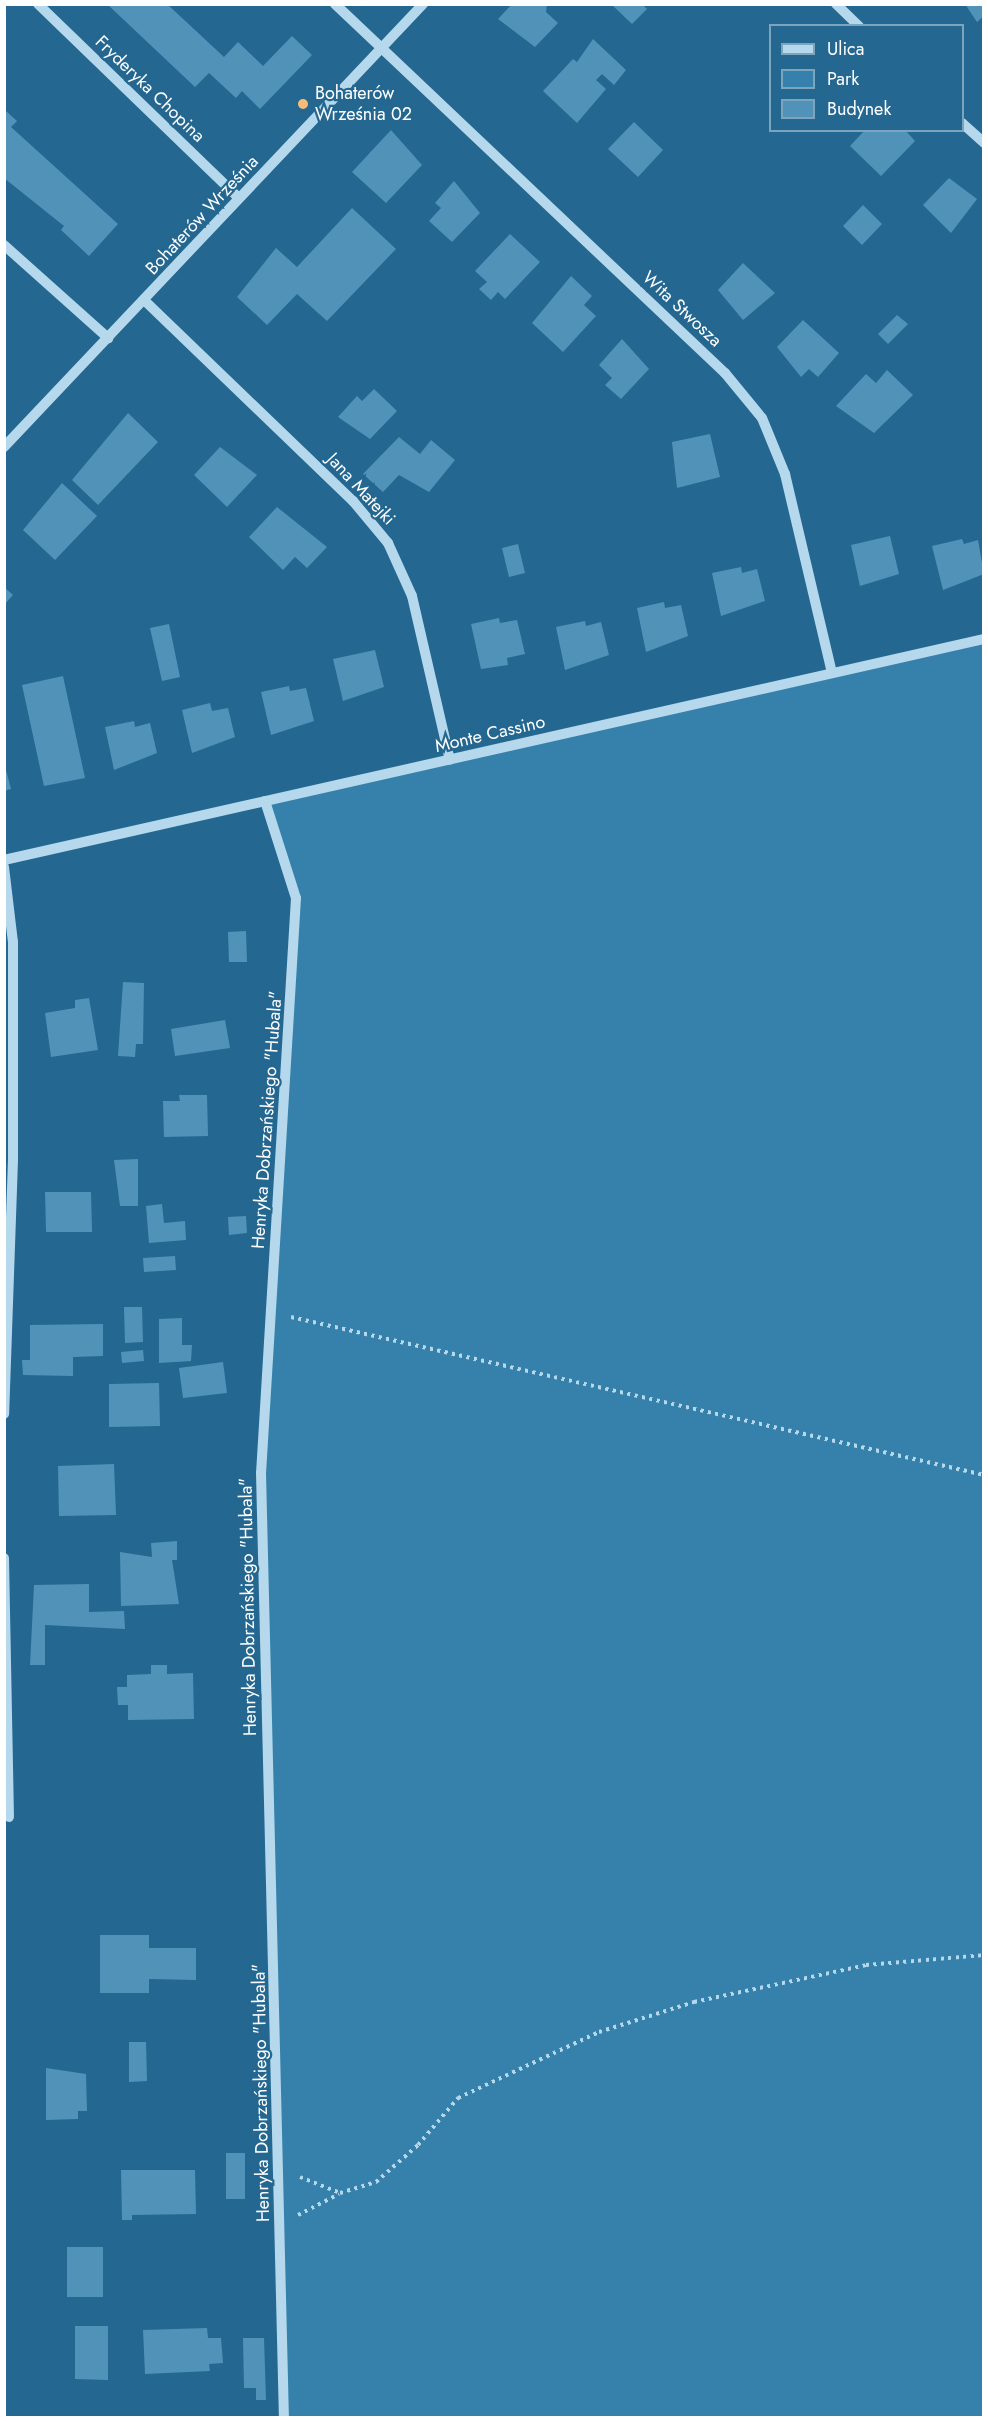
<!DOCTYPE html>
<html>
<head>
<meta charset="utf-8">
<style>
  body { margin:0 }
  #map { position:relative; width:988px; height:2422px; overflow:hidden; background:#246790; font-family:Jost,sans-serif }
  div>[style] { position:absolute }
  .green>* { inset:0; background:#3681ab }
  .building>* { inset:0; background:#5193b8 }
  .path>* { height:4px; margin-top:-2px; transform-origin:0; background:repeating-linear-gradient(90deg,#b5d8ec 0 3px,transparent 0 7.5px) }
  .minor>* { height:10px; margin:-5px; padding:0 5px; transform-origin:5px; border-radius:5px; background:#b5d8ec }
  .dots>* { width:16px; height:16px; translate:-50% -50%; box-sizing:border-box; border:3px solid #246790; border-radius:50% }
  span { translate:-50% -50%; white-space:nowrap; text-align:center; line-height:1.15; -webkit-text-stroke:4.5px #246790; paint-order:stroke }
  .street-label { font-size:18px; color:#fff }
  .poi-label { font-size:18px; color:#fff }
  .left { translate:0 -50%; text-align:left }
  .frame { position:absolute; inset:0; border:6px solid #fff; pointer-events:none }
  .legend { position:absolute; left:769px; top:24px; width:195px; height:108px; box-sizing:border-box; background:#246790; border:2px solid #7ca4bc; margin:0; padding:8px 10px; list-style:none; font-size:18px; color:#fff }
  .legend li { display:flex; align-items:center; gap:12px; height:30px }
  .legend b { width:30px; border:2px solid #7ca4bc }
</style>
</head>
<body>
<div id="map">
  <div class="green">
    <i style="clip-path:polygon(983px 640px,983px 2417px,284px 2417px,261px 1473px,296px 898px,265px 801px)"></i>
  </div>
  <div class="building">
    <i style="clip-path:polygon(107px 4px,167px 4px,224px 57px,238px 42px,263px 66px,292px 36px,312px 55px,260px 109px,242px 91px,236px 98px,209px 73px,195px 87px)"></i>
    <i style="clip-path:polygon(512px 4px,547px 4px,546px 12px,558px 23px,535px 47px,498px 19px)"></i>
    <i style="clip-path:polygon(611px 4px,642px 4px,647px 9px,632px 24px)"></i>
    <i style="clip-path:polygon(965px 4px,984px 4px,984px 16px,977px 22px)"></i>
    <i style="clip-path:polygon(593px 39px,626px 70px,614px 85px,602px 74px,596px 80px,606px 89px,577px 123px,543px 91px,573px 59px,577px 62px)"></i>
    <i style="clip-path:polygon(6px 111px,17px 121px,11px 127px,118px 224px,89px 256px,61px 230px,64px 226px,4px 178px)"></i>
    <i style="clip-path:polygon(634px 122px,663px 150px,638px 177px,608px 149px)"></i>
    <i style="clip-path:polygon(391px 130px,422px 165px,386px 203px,352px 172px)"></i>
    <i style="clip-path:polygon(865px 130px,905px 130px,915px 141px,881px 176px,850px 146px)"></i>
    <i style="clip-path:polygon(949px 178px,977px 199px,951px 233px,923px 205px)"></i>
    <i style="clip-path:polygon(454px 181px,480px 213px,452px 242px,429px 221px,441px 208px,435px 203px)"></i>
    <i style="clip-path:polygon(863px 205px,882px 224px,862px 245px,843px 226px)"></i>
    <i style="clip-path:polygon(352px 208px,396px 249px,327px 321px,297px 294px,267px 325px,237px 297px,276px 248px,297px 267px)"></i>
    <i style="clip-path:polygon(510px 234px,540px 262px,505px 299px,498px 292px,491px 300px,479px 289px,487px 282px,475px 271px)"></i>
    <i style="clip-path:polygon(743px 263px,775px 293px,743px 320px,718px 290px)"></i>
    <i style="clip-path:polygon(571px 276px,592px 296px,584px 305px,596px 316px,563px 352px,532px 323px)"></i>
    <i style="clip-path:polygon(897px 315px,908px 324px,888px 344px,878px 334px)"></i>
    <i style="clip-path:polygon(803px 320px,839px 353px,818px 377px,809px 369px,801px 377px,777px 347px)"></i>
    <i style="clip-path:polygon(622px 339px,649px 369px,621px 399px,605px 385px,612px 378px,599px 365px)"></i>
    <i style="clip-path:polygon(887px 370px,913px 395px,874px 433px,836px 406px,866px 374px,876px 383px)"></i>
    <i style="clip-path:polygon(374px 389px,397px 411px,370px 439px,338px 417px,357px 396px,362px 401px)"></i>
    <i style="clip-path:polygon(128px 413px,158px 442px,98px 505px,72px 480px)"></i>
    <i style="clip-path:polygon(710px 434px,720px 477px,677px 488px,672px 442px)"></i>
    <i style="clip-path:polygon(399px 437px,420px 454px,431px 440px,455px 460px,429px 492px,399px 475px,383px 492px,363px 474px)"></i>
    <i style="clip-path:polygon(220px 447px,257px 475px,227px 507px,194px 475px)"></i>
    <i style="clip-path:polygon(62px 483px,97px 516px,55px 560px,23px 530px)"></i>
    <i style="clip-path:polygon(277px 507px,327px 547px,307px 568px,295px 557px,283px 570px,249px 537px)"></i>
    <i style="clip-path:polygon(890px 536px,899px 574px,860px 586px,851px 545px)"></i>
    <i style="clip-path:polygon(962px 539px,964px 544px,978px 540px,984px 574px,943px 590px,932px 546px)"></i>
    <i style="clip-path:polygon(518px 544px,525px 573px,509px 577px,502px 548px)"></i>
    <i style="clip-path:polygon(741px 567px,742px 573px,757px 569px,765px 601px,721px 616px,712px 573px)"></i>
    <i style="clip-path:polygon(4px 587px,13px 595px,4px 605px)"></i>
    <i style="clip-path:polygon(664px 602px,665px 608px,681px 605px,688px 636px,646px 652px,637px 608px)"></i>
    <i style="clip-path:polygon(499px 618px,500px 623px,517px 620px,525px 654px,507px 658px,508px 665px,481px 669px,471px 624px)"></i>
    <i style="clip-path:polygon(585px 621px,586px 626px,601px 622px,609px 655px,565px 670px,556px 627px)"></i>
    <i style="clip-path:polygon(169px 624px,180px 677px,162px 681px,150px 628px)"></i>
    <i style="clip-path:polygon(375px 650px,384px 687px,343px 701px,333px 659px)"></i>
    <i style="clip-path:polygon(63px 676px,85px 778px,44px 786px,22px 685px)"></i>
    <i style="clip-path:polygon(289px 686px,290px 691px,306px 688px,314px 721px,271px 735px,261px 692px)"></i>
    <i style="clip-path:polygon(210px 703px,212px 711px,228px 708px,235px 737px,192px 753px,182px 710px)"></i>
    <i style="clip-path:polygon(134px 721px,135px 727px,150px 723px,157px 753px,114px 770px,105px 727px)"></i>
    <i style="clip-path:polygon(5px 766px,11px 789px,4px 791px,4px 767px)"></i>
    <i style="clip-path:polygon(246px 931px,247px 962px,229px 962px,228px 932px)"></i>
    <i style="clip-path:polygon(123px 982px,144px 983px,143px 1044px,136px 1044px,135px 1057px,118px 1056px)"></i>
    <i style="clip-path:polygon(89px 998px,98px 1050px,51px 1057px,45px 1013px,75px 1008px,75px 1000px)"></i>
    <i style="clip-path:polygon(225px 1020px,230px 1048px,175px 1056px,171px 1029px)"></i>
    <i style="clip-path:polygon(179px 1095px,207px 1095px,208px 1136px,164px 1137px,163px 1101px,180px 1101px)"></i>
    <i style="clip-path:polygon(138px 1159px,138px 1206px,120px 1206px,114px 1160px)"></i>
    <i style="clip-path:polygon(45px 1192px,91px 1192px,92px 1232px,46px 1232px)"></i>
    <i style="clip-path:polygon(162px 1204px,164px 1223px,185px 1221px,186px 1240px,149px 1243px,146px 1206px)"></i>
    <i style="clip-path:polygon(246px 1216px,247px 1233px,229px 1235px,228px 1217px)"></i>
    <i style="clip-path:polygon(175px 1256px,176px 1270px,144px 1272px,143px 1258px)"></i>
    <i style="clip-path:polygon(124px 1307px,142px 1307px,143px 1342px,125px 1343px)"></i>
    <i style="clip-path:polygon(182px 1318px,182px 1345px,192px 1345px,191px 1361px,159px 1363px,159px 1319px)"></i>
    <i style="clip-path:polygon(103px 1324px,103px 1356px,73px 1357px,73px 1376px,23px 1375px,22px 1360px,30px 1360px,30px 1325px)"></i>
    <i style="clip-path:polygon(143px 1350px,144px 1361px,122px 1363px,121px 1352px)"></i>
    <i style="clip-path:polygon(223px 1362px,227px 1393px,183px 1398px,179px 1368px)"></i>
    <i style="clip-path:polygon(159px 1383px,160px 1426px,109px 1427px,109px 1384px)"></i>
    <i style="clip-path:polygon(114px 1464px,116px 1515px,59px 1516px,58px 1466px)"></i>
    <i style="clip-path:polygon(177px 1541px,177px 1560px,172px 1560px,179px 1604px,121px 1606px,120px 1552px,152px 1557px,151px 1543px)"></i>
    <i style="clip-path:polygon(89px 1584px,89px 1612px,124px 1611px,125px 1629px,45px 1625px,45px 1665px,30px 1665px,34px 1585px)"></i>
    <i style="clip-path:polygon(151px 1665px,167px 1665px,167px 1674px,193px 1673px,194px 1719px,128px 1720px,128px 1705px,118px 1705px,117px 1687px,127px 1687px,127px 1675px,151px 1674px)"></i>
    <i style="clip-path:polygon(100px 1935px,149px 1935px,149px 1948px,196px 1948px,196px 1980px,149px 1979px,149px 1993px,100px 1993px)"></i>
    <i style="clip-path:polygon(129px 2042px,146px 2042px,147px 2081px,129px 2082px)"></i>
    <i style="clip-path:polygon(46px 2068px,86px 2074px,87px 2111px,78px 2111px,78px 2119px,46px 2120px)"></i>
    <i style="clip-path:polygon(226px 2153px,245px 2153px,245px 2199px,226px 2199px)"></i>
    <i style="clip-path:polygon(121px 2170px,195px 2170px,196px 2214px,132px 2215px,132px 2220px,122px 2220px)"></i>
    <i style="clip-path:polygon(67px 2247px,103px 2247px,103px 2297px,67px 2297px)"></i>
    <i style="clip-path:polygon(75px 2326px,108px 2326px,108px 2380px,75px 2379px)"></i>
    <i style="clip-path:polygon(207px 2328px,208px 2338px,221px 2338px,223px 2363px,209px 2364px,210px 2371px,145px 2374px,143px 2330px)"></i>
    <i style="clip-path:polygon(243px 2338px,264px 2338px,266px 2400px,256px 2400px,256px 2388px,244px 2388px)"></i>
  </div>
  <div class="path">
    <i style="left:291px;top:1317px;width:711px;rotate:12.84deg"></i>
    <i style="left:300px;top:2177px;width:43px;rotate:21.8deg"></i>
    <i style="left:340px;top:2193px;width:38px;rotate:-17deg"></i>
    <i style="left:376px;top:2182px;width:56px;rotate:-41.4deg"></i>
    <i style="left:418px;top:2145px;width:62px;rotate:-49.6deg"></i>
    <i style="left:458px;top:2098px;width:156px;rotate:-25.1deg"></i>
    <i style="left:599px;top:2032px;width:100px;rotate:-17.5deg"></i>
    <i style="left:694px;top:2002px;width:176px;rotate:-12.1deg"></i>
    <i style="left:866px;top:1965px;width:118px;rotate:-4.8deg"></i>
    <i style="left:298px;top:2215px;width:46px;rotate:-27.1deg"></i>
  </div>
  <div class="minor">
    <i style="left:38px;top:4px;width:279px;rotate:44deg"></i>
    <i style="left:335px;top:4px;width:537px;rotate:43.42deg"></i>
    <i style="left:725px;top:373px;width:58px;rotate:50.6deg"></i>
    <i style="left:762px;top:418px;width:61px;rotate:67.7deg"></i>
    <i style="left:785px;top:474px;width:204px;rotate:76.7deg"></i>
    <i style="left:836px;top:4px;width:32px;rotate:44deg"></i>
    <i style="left:962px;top:123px;width:30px;rotate:42deg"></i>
    <i style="left:4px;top:245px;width:140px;rotate:41.8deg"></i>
    <i style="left:145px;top:301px;width:289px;rotate:43.9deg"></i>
    <i style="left:353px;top:501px;width:55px;rotate:50.2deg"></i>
    <i style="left:388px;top:543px;width:58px;rotate:65.6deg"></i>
    <i style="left:412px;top:596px;width:168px;rotate:77deg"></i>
    <i style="left:4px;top:447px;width:610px;rotate:-46.59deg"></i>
    <i style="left:265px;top:801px;width:102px;rotate:72.3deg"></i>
    <i style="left:296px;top:898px;width:576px;rotate:93.48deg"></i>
    <i style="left:261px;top:1473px;width:945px;rotate:88.61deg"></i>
    <i style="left:4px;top:860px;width:1005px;rotate:-12.71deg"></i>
    <i style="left:4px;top:867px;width:76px;rotate:83.2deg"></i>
    <i style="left:13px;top:942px;width:218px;rotate:90deg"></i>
    <i style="left:13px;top:1160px;width:254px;rotate:92deg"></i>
    <i style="left:4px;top:1558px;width:259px;rotate:88.9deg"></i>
  </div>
  <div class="dots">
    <i style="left:303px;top:104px;background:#f6bb79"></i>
  </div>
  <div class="street-label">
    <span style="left:150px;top:89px;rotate:44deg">Fryderyka Chopina</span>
    <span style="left:202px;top:215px;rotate:-47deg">Bohaterów Września</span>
    <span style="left:682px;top:309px;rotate:43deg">Wita Stwosza</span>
    <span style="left:361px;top:489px;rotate:47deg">Jana Matejki</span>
    <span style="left:490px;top:734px;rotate:-13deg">Monte Cassino</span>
    <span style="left:267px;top:1120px;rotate:-86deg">Henryka Dobrzańskiego "Hubala"</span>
    <span style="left:248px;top:1607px;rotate:-91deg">Henryka Dobrzańskiego "Hubala"</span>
    <span style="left:261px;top:2093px;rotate:-91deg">Henryka Dobrzańskiego "Hubala"</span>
  </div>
  <div class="poi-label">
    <span class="left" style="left:315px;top:104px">Bohaterów<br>Września 02</span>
  </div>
  <div class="frame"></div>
  <ul class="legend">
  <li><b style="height:8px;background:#b5d8ec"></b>Ulica</li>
  <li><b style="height:16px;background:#3681ab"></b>Park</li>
  <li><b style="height:16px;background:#5193b8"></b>Budynek</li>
  </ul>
</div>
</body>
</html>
